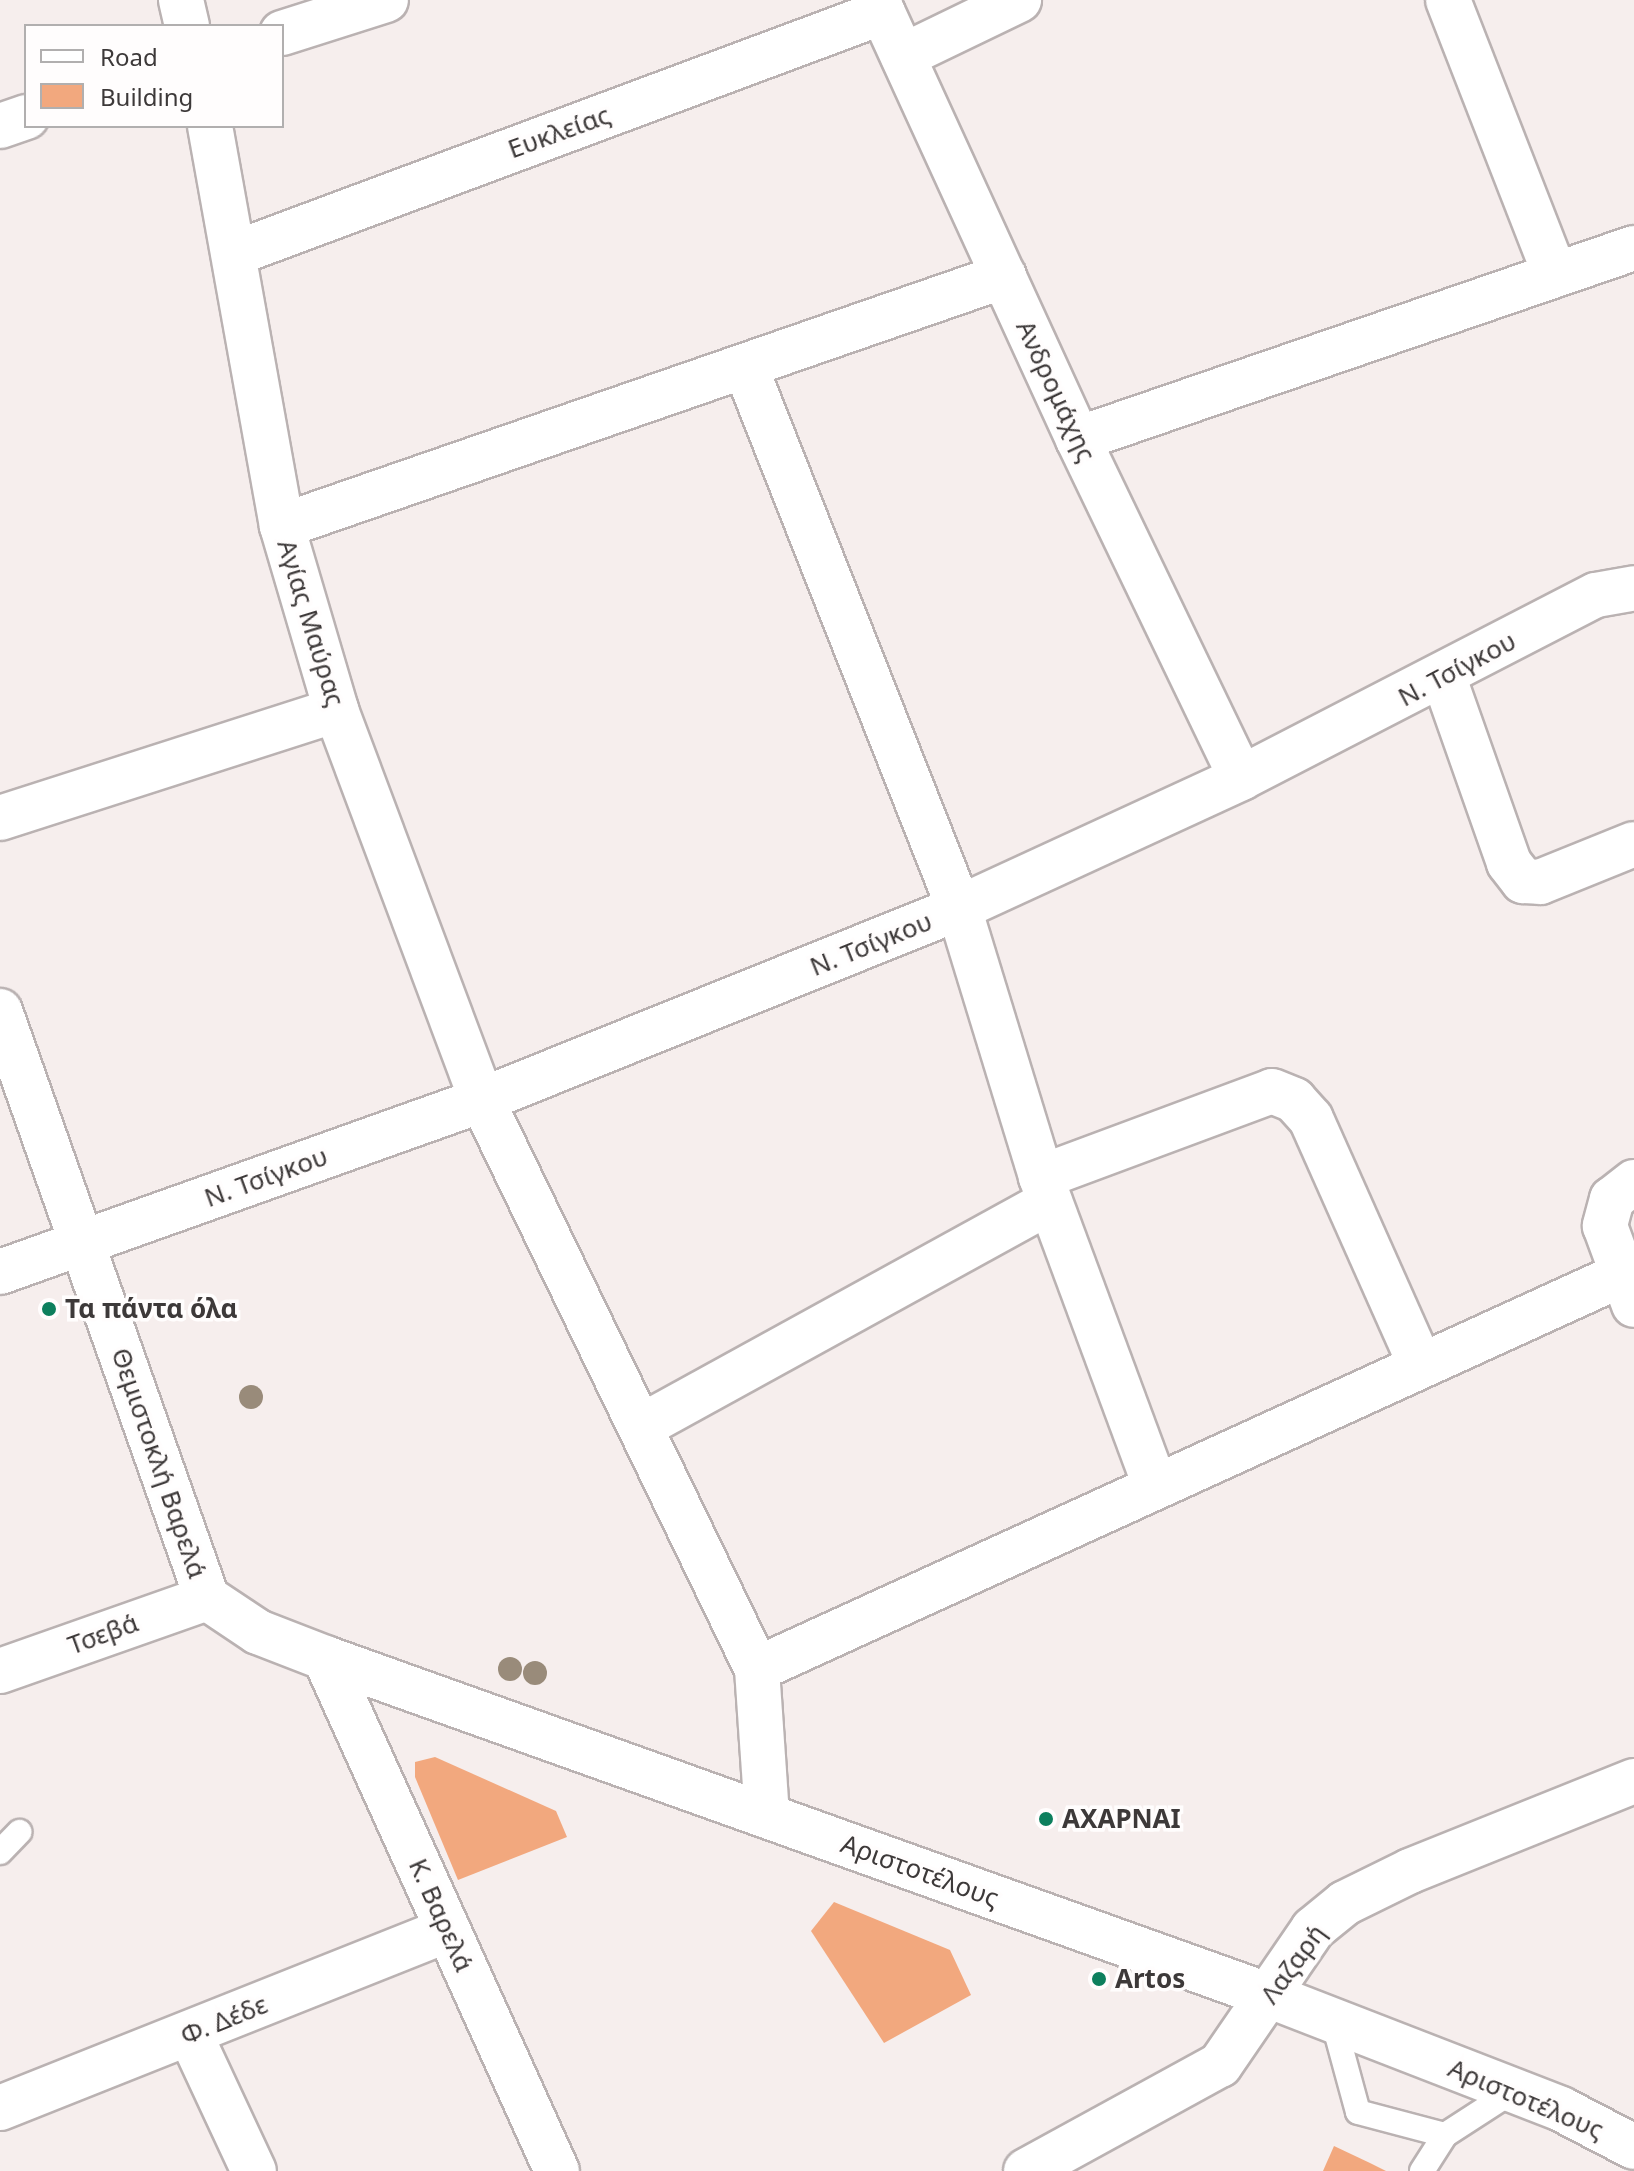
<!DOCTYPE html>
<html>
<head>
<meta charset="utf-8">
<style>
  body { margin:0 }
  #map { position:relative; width:1634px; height:2171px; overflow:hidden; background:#f6eeed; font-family:"Noto Sans",sans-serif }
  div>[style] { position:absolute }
  .building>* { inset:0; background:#f2a87e }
  .roads { filter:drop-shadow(2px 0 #bab2b2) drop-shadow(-2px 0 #bab2b2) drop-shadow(0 2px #bab2b2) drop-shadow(0 -2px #bab2b2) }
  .lane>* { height:24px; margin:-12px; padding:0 12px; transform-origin:12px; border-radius:12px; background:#fff }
  .street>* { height:44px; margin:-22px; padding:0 22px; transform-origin:22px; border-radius:22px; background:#fff }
  .secondary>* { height:44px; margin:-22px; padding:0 22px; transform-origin:22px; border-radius:22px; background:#fff }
  .trees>* { width:24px; height:24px; margin:-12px; border-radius:50%; background:#998b7a }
  .dots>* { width:22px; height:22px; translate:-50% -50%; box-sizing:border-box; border:4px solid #fffdfd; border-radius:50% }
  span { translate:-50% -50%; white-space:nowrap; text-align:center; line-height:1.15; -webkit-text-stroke:7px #fffdfd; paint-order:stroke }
  .street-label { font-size:26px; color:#3d3939 }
  .poi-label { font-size:26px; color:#3d3939; font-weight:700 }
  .left { translate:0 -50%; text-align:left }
  .legend { position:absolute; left:24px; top:24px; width:260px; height:104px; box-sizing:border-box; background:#fffdfd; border:2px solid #b1afaf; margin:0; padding:10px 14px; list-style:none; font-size:24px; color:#3d3939 }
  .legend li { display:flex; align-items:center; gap:16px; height:40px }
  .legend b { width:40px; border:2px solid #b1afaf }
</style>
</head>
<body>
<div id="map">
  <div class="building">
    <i style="clip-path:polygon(435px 1757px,556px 1811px,567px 1837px,458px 1880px,415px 1777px,415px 1762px)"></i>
    <i style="clip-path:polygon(834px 1902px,950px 1950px,971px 1995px,884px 2043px,811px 1931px)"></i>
    <i style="clip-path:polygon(1334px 2146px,1370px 2163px,1386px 2171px,1323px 2171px)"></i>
  </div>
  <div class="roads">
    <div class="lane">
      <i style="left:0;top:1852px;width:28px;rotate:-46deg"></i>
      <i style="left:1333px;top:2020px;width:95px;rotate:74.8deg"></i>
      <i style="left:1358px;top:2112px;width:90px;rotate:14.8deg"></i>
      <i style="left:1445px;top:2135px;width:81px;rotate:-32.9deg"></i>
      <i style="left:1422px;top:2171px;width:43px;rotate:-57.4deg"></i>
    </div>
    <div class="street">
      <i style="left:181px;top:0;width:27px;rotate:77deg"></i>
      <i style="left:877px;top:0;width:483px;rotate:65.4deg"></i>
      <i style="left:1078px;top:439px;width:376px;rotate:64.3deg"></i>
      <i style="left:1448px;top:0;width:295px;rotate:68.7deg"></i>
      <i style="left:282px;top:33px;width:109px;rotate:-17.6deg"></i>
      <i style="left:903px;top:56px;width:129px;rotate:-25.8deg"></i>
      <i style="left:0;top:126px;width:28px;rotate:-19deg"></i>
      <i style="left:210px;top:126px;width:406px;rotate:79.8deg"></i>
      <i style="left:282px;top:526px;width:192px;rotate:73.6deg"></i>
      <i style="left:336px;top:710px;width:416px;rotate:69.5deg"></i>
      <i style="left:482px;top:1100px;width:632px;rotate:64.21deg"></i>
      <i style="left:757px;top:1669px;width:952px;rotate:-24.52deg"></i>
      <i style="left:236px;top:253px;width:690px;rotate:-20.43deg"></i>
      <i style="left:745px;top:366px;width:583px;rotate:68.45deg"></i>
      <i style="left:959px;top:908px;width:281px;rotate:73deg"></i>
      <i style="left:1041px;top:1177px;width:326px;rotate:69.7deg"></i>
      <i style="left:1078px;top:439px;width:588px;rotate:-18.96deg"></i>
      <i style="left:282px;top:526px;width:764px;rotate:-19.1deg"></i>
      <i style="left:1444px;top:678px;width:196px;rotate:70.6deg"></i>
      <i style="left:1509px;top:863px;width:23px;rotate:52deg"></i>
      <i style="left:1523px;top:881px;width:17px;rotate:3deg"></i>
      <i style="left:1540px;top:882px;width:101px;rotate:-22deg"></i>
      <i style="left:0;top:818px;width:353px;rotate:-17.8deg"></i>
      <i style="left:1041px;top:1177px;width:246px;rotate:-20.4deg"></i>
      <i style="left:1272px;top:1091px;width:24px;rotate:22deg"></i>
      <i style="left:1294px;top:1100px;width:25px;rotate:48deg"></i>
      <i style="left:1311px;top:1119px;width:270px;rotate:66deg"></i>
      <i style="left:1634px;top:1182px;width:28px;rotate:142deg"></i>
      <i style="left:1612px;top:1199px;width:28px;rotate:105deg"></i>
      <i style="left:1605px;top:1226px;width:84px;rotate:69.8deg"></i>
      <i style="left:0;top:1272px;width:512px;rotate:-19.64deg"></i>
      <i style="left:482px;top:1100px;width:514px;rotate:-21.93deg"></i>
      <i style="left:959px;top:908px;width:311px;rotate:-24.7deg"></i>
      <i style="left:1241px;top:778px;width:399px;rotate:-27.3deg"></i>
      <i style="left:1596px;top:595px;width:39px;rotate:-10deg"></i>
      <i style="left:642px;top:1426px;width:465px;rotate:-28.8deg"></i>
      <i style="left:325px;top:1658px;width:563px;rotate:65.67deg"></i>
      <i style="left:757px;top:1669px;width:147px;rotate:86.1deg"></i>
      <i style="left:190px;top:2034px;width:151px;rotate:65deg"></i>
      <i style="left:0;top:2108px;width:482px;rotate:-21.7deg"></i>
      <i style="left:1026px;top:2171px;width:221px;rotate:-28.7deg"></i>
      <i style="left:1220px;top:2065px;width:165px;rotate:-55.6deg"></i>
      <i style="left:1313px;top:1929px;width:41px;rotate:-39.1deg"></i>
      <i style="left:1345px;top:1903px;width:72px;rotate:-26.2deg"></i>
      <i style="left:1410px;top:1871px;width:241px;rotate:-21.9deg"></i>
    </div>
    <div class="secondary">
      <i style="left:0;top:1011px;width:622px;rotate:70.58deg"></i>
      <i style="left:207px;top:1598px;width:61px;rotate:33.7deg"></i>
      <i style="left:258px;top:1632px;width:72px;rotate:21.2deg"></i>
      <i style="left:325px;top:1658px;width:1004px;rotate:19.68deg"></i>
      <i style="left:1270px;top:1996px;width:312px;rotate:21.2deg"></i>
      <i style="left:1561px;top:2109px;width:82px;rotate:27.5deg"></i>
      <i style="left:0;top:1671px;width:219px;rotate:-19.4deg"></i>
    </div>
  </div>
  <div class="trees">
    <i style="left:251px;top:1397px"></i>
    <i style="left:510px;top:1669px"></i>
    <i style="left:535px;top:1673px"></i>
  </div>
  <div class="dots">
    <i style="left:49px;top:1309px;background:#0d7f5d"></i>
    <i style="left:1046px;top:1819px;background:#0d7f5d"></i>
    <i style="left:1099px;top:1979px;background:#0d7f5d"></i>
  </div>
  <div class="street-label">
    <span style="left:559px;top:132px;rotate:-20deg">Ευκλείας</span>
    <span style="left:1056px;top:391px;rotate:65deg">Ανδρομάχης</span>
    <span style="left:311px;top:623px;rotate:73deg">Αγίας Μαύρας</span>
    <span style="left:1457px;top:669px;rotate:-28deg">Ν. Τσίγκου</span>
    <span style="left:871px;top:944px;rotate:-22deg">Ν. Τσίγκου</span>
    <span style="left:266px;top:1177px;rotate:-20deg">Ν. Τσίγκου</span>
    <span style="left:159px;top:1463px;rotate:71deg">Θεμιστοκλή Βαρελά</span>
    <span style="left:103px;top:1634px;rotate:-20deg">Τσεβά</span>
    <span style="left:920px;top:1871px;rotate:20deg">Αριστοτέλους</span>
    <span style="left:441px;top:1915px;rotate:66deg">Κ. Βαρελά</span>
    <span style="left:1293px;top:1964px;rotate:-54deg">Λαζαρή</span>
    <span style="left:224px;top:2020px;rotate:-22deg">Φ. Δέδε</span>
    <span style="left:1526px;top:2099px;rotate:23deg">Αριστοτέλους</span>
  </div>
  <div class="poi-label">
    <span class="left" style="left:65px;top:1309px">Τα πάντα όλα</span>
    <span class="left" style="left:1062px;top:1819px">ΑΧΑΡΝΑΙ</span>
    <span class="left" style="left:1115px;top:1979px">Artos</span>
  </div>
  <ul class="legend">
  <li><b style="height:10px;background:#fff"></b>Road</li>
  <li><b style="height:22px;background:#f2a87e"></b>Building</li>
  </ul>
</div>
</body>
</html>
